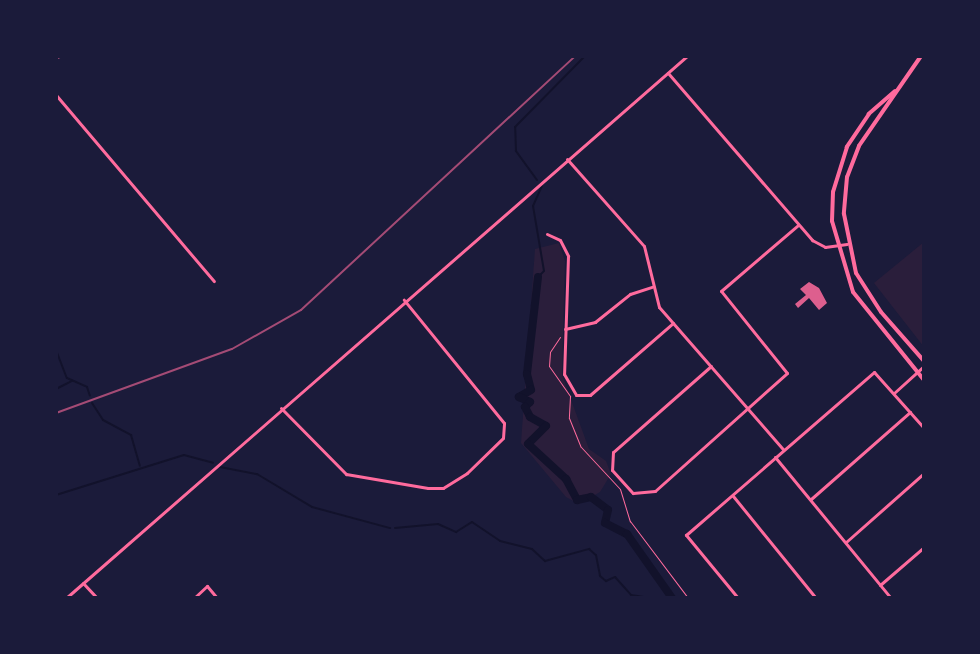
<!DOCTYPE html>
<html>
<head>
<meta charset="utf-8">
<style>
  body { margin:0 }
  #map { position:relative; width:980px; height:654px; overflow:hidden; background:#1b1b3a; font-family:"Source Serif 4",serif }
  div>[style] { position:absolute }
  .green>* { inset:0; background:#2a1e3b }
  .stream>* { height:2px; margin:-1px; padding:0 1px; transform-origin:1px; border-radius:1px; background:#12122b }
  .river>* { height:8px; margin:-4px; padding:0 4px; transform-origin:4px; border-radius:4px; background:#12122b }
  .building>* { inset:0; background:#dd5f8e }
  .path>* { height:1px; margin:-0.5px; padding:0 0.5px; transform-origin:0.5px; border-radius:0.5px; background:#ff6b9d }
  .minor>* { height:3px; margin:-1.5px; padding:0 1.5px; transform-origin:1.5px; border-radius:1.5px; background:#ff6b9d }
  .tertiary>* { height:3px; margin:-1.5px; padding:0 1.5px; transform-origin:1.5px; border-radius:1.5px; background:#ff6b9d }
  .secondary>* { height:4px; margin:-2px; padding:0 2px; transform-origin:2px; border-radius:2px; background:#ff6b9d }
  .rail>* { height:2px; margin:-1px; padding:0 1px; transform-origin:1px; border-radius:1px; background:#a44b75 }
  span { translate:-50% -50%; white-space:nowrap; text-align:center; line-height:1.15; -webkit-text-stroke:8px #1b1b3a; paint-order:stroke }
  .frame { position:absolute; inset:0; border:58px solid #1b1b3a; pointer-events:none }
</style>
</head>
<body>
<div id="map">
  <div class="green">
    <i style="clip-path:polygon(924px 242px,924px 347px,874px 283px)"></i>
    <i style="clip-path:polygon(559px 243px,565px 261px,562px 375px,589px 449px,606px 461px,611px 474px,600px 492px,579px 504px,566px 497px,521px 443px,535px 249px)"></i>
  </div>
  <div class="stream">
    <i style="left:537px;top:180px;width:36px;rotate:-126deg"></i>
    <i style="left:516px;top:151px;width:24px;rotate:-92deg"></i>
    <i style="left:515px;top:127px;width:100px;rotate:-45.4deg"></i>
    <i style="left:538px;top:277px;width:8px;rotate:-45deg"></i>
    <i style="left:544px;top:271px;width:66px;rotate:-99.6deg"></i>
    <i style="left:533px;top:206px;width:22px;rotate:-66deg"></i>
    <i style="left:56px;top:350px;width:30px;rotate:69deg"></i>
    <i style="left:67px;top:378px;width:22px;rotate:24deg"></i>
    <i style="left:87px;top:387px;width:9px;rotate:72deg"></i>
    <i style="left:56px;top:389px;width:18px;rotate:-27deg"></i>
    <i style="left:92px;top:403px;width:20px;rotate:57deg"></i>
    <i style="left:103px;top:420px;width:32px;rotate:28deg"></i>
    <i style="left:131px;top:435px;width:32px;rotate:74deg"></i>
    <i style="left:220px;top:467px;width:38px;rotate:11deg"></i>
    <i style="left:257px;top:474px;width:64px;rotate:31deg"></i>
    <i style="left:312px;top:507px;width:81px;rotate:15.1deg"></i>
    <i style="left:56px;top:495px;width:134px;rotate:-17.4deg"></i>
    <i style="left:184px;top:455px;width:30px;rotate:15deg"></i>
    <i style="left:395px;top:528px;width:43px;rotate:-5.3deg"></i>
    <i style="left:438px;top:524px;width:20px;rotate:24deg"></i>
    <i style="left:456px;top:532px;width:19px;rotate:-32deg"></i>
    <i style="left:472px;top:522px;width:34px;rotate:34deg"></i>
    <i style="left:500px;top:541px;width:33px;rotate:14deg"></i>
    <i style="left:532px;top:549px;width:18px;rotate:43deg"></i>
    <i style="left:545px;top:561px;width:46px;rotate:-15.3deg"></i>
    <i style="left:589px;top:549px;width:9px;rotate:41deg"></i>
    <i style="left:596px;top:555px;width:21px;rotate:79deg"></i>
    <i style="left:600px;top:576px;width:8px;rotate:40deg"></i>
    <i style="left:606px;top:581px;width:10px;rotate:-24deg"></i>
    <i style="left:615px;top:577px;width:24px;rotate:48deg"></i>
    <i style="left:631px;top:595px;width:19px;rotate:9deg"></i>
  </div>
  <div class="river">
    <i style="left:538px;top:277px;width:98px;rotate:96.5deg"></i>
    <i style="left:527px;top:374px;width:16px;rotate:76deg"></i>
    <i style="left:531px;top:390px;width:14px;rotate:150deg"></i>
    <i style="left:519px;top:397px;width:12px;rotate:24deg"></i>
    <i style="left:530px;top:402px;width:7px;rotate:135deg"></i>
    <i style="left:525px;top:407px;width:11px;rotate:63deg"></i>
    <i style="left:530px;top:417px;width:18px;rotate:29deg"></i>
    <i style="left:546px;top:426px;width:25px;rotate:135deg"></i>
    <i style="left:528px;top:444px;width:52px;rotate:42.6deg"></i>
    <i style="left:566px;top:479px;width:24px;rotate:62deg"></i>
    <i style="left:577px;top:500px;width:14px;rotate:-12deg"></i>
    <i style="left:591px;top:497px;width:21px;rotate:37deg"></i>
    <i style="left:608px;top:510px;width:13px;rotate:103deg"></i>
    <i style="left:605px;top:523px;width:25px;rotate:27deg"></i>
    <i style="left:627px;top:534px;width:78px;rotate:54.9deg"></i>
  </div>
  <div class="building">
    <i style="clip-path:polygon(809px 282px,819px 288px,827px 303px,819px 310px,809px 298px,798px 308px,795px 304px,806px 295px,800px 289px)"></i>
  </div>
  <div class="path">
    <i style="left:560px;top:337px;width:18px;rotate:124deg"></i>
    <i style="left:550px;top:352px;width:14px;rotate:94deg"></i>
    <i style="left:549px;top:366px;width:37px;rotate:55deg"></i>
    <i style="left:570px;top:396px;width:22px;rotate:93deg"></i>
    <i style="left:569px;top:418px;width:31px;rotate:68deg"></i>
    <i style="left:581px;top:447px;width:57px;rotate:47.1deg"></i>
    <i style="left:620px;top:489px;width:34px;rotate:73deg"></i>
    <i style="left:630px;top:521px;width:96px;rotate:53deg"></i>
  </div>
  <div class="minor">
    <i style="left:668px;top:73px;width:221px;rotate:49.2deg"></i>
    <i style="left:812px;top:240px;width:15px;rotate:28deg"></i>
    <i style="left:825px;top:247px;width:22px;rotate:-8deg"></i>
    <i style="left:56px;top:95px;width:244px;rotate:49.7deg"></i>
    <i style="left:567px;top:159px;width:116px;rotate:48.5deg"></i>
    <i style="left:644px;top:246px;width:63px;rotate:76.2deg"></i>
    <i style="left:659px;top:307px;width:189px;rotate:48.9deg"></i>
    <i style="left:547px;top:234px;width:14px;rotate:25deg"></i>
    <i style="left:560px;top:240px;width:18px;rotate:63deg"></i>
    <i style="left:568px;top:256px;width:118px;rotate:91.9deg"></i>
    <i style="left:564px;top:374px;width:24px;rotate:60deg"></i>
    <i style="left:576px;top:395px;width:14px"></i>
    <i style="left:590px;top:395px;width:110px;rotate:-40.9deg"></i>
    <i style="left:565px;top:329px;width:31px;rotate:-13deg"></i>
    <i style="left:595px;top:322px;width:45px;rotate:-38.7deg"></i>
    <i style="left:630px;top:294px;width:23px;rotate:-18deg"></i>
    <i style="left:711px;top:366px;width:130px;rotate:138.7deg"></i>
    <i style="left:613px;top:452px;width:18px;rotate:93deg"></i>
    <i style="left:612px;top:470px;width:31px;rotate:48deg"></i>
    <i style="left:633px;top:493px;width:22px;rotate:-5deg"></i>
    <i style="left:655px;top:491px;width:177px;rotate:-41.8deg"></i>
    <i style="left:787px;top:373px;width:105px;rotate:-128.8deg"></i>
    <i style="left:721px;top:291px;width:101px;rotate:-40.6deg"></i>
    <i style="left:894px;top:393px;width:40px;rotate:-42deg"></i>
    <i style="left:281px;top:408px;width:93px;rotate:45.4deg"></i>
    <i style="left:346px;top:474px;width:83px;rotate:9.7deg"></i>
    <i style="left:428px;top:488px;width:15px"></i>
    <i style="left:443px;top:488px;width:28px;rotate:-32deg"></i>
    <i style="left:467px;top:473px;width:50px;rotate:-44.2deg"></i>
    <i style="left:503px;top:438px;width:15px;rotate:-86deg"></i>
    <i style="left:504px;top:423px;width:159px;rotate:-129.1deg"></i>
    <i style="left:775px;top:457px;width:183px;rotate:50.6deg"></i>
    <i style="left:733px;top:496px;width:132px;rotate:50.9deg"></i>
    <i style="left:811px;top:499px;width:132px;rotate:-41.3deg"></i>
    <i style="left:846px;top:542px;width:104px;rotate:-41.5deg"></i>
    <i style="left:83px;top:583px;width:21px;rotate:47deg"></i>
    <i style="left:880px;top:585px;width:58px;rotate:-40.8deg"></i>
    <i style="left:194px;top:598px;width:18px;rotate:-43deg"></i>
    <i style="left:207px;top:586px;width:16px;rotate:50deg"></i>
    <i style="left:738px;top:598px;width:82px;rotate:-129.5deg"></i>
    <i style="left:686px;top:535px;width:249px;rotate:-40.9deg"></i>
    <i style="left:874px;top:372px;width:75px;rotate:48.2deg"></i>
  </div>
  <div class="tertiary">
    <i style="left:66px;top:598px;width:824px;rotate:-41.11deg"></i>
  </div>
  <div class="secondary">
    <i style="left:921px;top:56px;width:109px;rotate:124.6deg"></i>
    <i style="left:859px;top:146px;width:33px;rotate:111deg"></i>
    <i style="left:847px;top:177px;width:37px;rotate:95deg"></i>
    <i style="left:844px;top:214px;width:60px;rotate:78.5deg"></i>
    <i style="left:856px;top:273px;width:46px;rotate:57.3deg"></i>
    <i style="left:881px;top:312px;width:65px;rotate:48.7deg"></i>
    <i style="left:56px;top:57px;width:4px;rotate:-14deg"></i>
    <i style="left:895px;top:91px;width:35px;rotate:139deg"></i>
    <i style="left:869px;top:114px;width:40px;rotate:124deg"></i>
    <i style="left:847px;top:147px;width:47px;rotate:107.3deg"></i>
    <i style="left:833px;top:192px;width:29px;rotate:92deg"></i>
    <i style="left:832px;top:221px;width:74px;rotate:73.5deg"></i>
    <i style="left:853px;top:292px;width:113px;rotate:51.1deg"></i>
  </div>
  <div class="rail">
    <i style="left:56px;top:413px;width:187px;rotate:-20deg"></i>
    <i style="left:232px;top:349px;width:79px;rotate:-29.5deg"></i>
    <i style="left:301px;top:310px;width:374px;rotate:-42.8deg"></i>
  </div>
  <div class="frame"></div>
</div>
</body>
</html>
